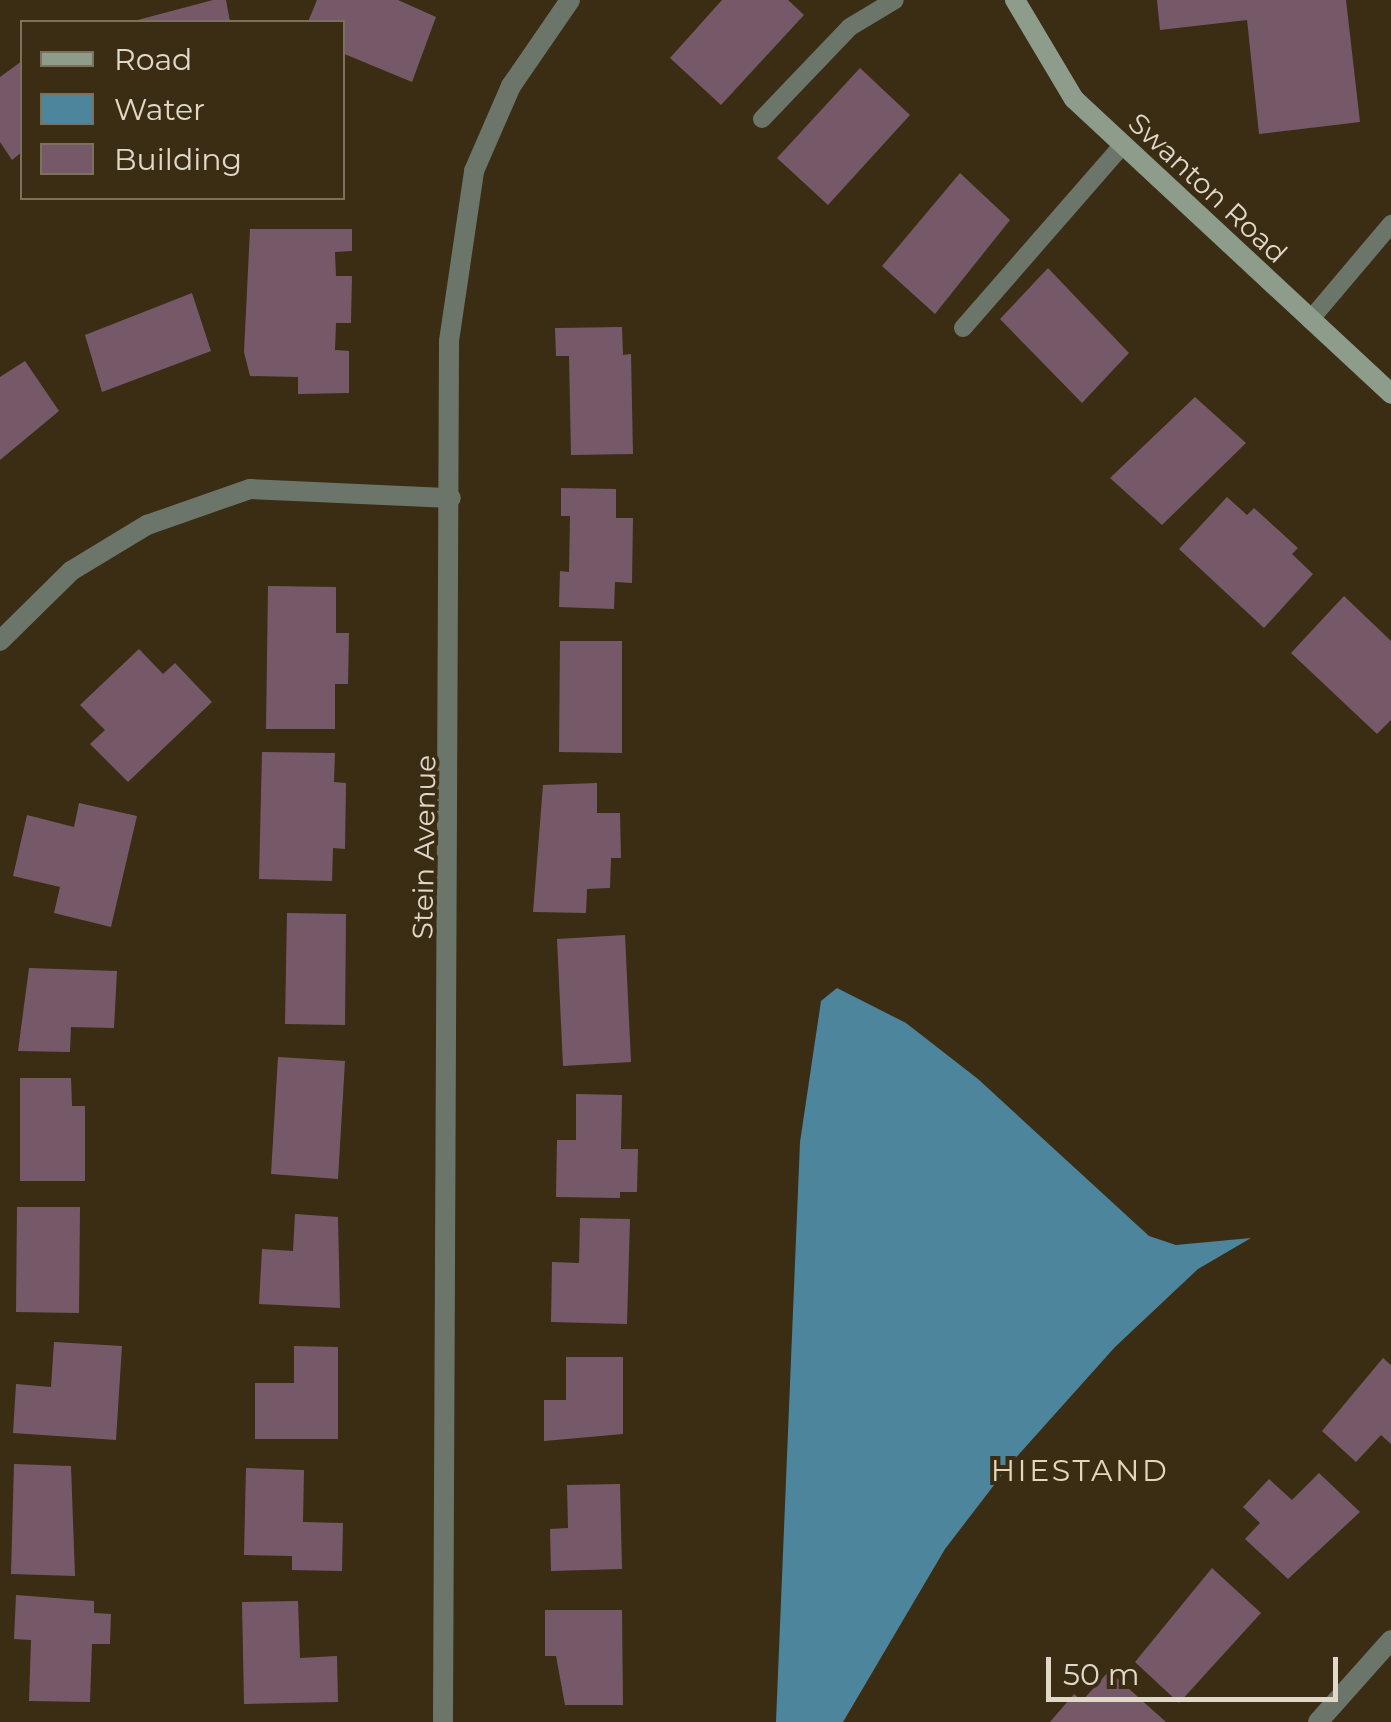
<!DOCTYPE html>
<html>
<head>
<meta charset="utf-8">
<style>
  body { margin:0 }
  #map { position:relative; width:1391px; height:1722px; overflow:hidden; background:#3a2d14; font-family:Montserrat,sans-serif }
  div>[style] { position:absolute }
  .water>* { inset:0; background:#4d859d }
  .building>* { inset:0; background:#765968 }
  .lane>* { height:18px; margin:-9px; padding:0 9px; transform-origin:9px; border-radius:9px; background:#6c756a }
  .street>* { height:20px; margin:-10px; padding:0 10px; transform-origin:10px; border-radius:10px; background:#6c756a }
  .secondary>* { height:20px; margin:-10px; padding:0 10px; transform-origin:10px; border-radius:10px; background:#8e9c8b }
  span { translate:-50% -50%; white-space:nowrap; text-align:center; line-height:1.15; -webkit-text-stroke:8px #3a2d14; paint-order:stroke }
  .street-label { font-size:28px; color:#e0d8c9 }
  .neighbourhood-label { font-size:30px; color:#e6d5b8; letter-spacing:2.5px }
  .legend { position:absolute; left:20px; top:20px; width:325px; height:180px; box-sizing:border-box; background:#3a2d14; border:2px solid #7c715c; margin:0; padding:12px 18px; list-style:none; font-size:30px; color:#e0d8c9 }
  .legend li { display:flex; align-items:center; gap:20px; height:50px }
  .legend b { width:50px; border:2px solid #7c715c }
  .scale { position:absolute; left:1046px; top:1657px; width:292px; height:45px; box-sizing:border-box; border:5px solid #e0d8c9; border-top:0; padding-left:12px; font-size:30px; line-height:35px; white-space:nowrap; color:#e0d8c9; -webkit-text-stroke:8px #3a2d14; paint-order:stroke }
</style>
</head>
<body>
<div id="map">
  <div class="water">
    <i style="clip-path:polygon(837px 988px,906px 1023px,978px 1079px,1149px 1236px,1176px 1245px,1251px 1238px,1198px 1269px,1115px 1347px,1011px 1463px,945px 1549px,843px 1722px,776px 1722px,800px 1142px,821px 1001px)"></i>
  </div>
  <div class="building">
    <i style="clip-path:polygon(213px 0,226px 0,230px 22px,130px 22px)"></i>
    <i style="clip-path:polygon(317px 0,398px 0,436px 17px,412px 82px,342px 53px,342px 22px,308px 22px)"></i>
    <i style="clip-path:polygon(722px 0,788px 0,804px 15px,721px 105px,670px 58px)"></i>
    <i style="clip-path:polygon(1157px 0,1346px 0,1360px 122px,1259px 134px,1247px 20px,1160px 30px)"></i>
    <i style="clip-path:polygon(22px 61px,22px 152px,12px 160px,0 142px,0 77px)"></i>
    <i style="clip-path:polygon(860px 68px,910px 115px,828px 205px,777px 158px)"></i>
    <i style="clip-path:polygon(960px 173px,1010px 220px,935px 314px,882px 266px)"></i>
    <i style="clip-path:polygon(250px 229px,352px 229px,352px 251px,335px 252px,336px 276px,352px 276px,351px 323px,336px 323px,335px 350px,349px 351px,349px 393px,298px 394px,298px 377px,250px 376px,244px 352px)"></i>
    <i style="clip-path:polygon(1048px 268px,1129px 353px,1082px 403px,1000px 319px)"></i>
    <i style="clip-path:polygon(192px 293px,211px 351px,102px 392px,85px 335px)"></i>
    <i style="clip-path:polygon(622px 327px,623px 355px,631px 354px,633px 454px,571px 455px,569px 356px,556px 356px,555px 328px)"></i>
    <i style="clip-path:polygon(25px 361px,59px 411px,0 460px,0 377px)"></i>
    <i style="clip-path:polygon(1195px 397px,1246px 443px,1162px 525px,1110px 478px)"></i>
    <i style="clip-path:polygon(561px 488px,616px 489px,616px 518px,633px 518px,632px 583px,615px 582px,614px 609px,559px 607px,560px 571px,569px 572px,570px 516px,561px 516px)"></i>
    <i style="clip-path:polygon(1227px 497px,1247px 515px,1254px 508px,1298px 548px,1292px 554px,1313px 574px,1264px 628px,1179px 549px)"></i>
    <i style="clip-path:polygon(268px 586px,336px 587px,336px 633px,349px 633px,348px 684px,335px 684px,335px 729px,266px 729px)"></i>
    <i style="clip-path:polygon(1344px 596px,1391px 641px,1391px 720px,1377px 734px,1291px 653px)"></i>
    <i style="clip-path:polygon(560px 641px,622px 641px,622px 753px,559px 752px)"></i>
    <i style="clip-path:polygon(139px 649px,163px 674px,175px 663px,212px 702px,128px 782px,90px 744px,105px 730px,80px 705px)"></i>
    <i style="clip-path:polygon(262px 752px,335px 753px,334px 782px,346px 783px,345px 849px,333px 848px,332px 881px,259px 879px)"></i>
    <i style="clip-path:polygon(597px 783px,597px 813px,620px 813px,621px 858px,611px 858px,610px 888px,587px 889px,586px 913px,533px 912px,543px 785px)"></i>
    <i style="clip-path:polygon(79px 803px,137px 816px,111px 927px,54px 913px,60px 887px,13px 876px,27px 815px,74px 827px)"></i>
    <i style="clip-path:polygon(287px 913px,346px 914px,345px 1025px,285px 1024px)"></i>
    <i style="clip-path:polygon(625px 935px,631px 1062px,563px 1066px,557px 939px)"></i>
    <i style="clip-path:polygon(29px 968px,117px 971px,114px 1028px,71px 1027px,70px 1052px,18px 1051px)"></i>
    <i style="clip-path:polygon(278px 1057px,345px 1061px,338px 1179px,271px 1174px)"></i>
    <i style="clip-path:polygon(20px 1078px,71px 1078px,72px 1106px,85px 1106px,85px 1181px,20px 1181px)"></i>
    <i style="clip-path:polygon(576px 1094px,622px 1095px,621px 1149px,638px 1149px,637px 1192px,620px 1192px,620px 1198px,556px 1197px,557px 1140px,576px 1140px)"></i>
    <i style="clip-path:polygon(17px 1207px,80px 1207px,79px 1313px,16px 1312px)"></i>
    <i style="clip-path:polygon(295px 1214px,338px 1217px,340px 1308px,259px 1304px,262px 1249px,293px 1251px)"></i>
    <i style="clip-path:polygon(580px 1218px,630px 1219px,627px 1324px,551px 1322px,552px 1262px,579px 1263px)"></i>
    <i style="clip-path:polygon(54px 1342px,122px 1346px,116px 1440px,13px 1433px,16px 1384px,51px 1387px)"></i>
    <i style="clip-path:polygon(294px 1346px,338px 1347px,338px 1439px,255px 1439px,255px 1383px,294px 1383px)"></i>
    <i style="clip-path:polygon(566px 1357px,623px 1357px,623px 1434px,544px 1441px,544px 1400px,566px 1400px)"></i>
    <i style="clip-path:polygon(1383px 1358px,1391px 1365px,1391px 1444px,1381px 1435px,1356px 1462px,1322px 1431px)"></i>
    <i style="clip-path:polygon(14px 1464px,71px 1466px,75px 1576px,11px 1574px)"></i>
    <i style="clip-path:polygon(246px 1468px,304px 1470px,303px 1522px,343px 1523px,342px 1571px,292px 1570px,292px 1556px,244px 1555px)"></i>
    <i style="clip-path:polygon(1319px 1473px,1360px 1512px,1288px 1579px,1245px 1539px,1260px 1523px,1243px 1507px,1269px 1479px,1292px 1500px)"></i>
    <i style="clip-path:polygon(620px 1484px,622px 1569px,551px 1571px,550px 1529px,568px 1528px,567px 1485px)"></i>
    <i style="clip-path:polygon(1212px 1568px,1261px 1613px,1179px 1703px,1135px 1662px)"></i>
    <i style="clip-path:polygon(16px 1595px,94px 1601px,94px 1613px,111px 1614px,110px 1644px,92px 1644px,90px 1702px,29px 1701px,31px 1640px,14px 1639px)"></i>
    <i style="clip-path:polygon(298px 1601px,300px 1658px,337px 1656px,338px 1702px,244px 1704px,242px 1602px)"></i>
    <i style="clip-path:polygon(545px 1610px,622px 1610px,623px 1705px,565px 1705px,556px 1656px,545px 1656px)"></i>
    <i style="clip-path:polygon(1109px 1671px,1166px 1722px,1050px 1722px,1074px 1694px,1082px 1701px)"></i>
  </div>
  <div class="lane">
    <i style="left:762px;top:119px;width:127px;rotate:-46.3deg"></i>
    <i style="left:850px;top:27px;width:52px;rotate:-31deg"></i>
    <i style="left:1310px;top:320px;width:126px;rotate:-49.8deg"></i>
    <i style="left:963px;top:328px;width:240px;rotate:-48.9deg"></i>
  </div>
  <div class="street">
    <i style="left:0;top:641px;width:100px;rotate:-44.6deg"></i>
    <i style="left:71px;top:571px;width:89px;rotate:-31.2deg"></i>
    <i style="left:147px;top:525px;width:109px;rotate:-19.3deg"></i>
    <i style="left:250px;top:489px;width:201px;rotate:2.6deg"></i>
    <i style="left:443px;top:1722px;width:1381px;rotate:-89.75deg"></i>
    <i style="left:449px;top:341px;width:172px;rotate:-81.6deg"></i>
    <i style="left:474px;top:171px;width:93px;rotate:-66.5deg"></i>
    <i style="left:511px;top:86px;width:104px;rotate:-55.5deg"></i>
    <i style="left:1318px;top:1722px;width:110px;rotate:-48.3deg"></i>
  </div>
  <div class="secondary">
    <i style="left:1015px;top:0;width:115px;rotate:59.2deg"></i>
    <i style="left:1074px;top:99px;width:433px;rotate:42.9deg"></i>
  </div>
  <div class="street-label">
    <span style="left:1208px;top:188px;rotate:43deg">Swanton Road</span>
    <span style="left:424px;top:847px;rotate:-89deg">Stein Avenue</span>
  </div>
  <div class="neighbourhood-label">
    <span style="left:1080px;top:1471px">HIESTAND</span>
  </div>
  <ul class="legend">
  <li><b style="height:12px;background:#8e9c8b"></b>Road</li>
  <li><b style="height:28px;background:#4d859d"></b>Water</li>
  <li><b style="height:28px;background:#765968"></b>Building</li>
  </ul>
  <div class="scale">50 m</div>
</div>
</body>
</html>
